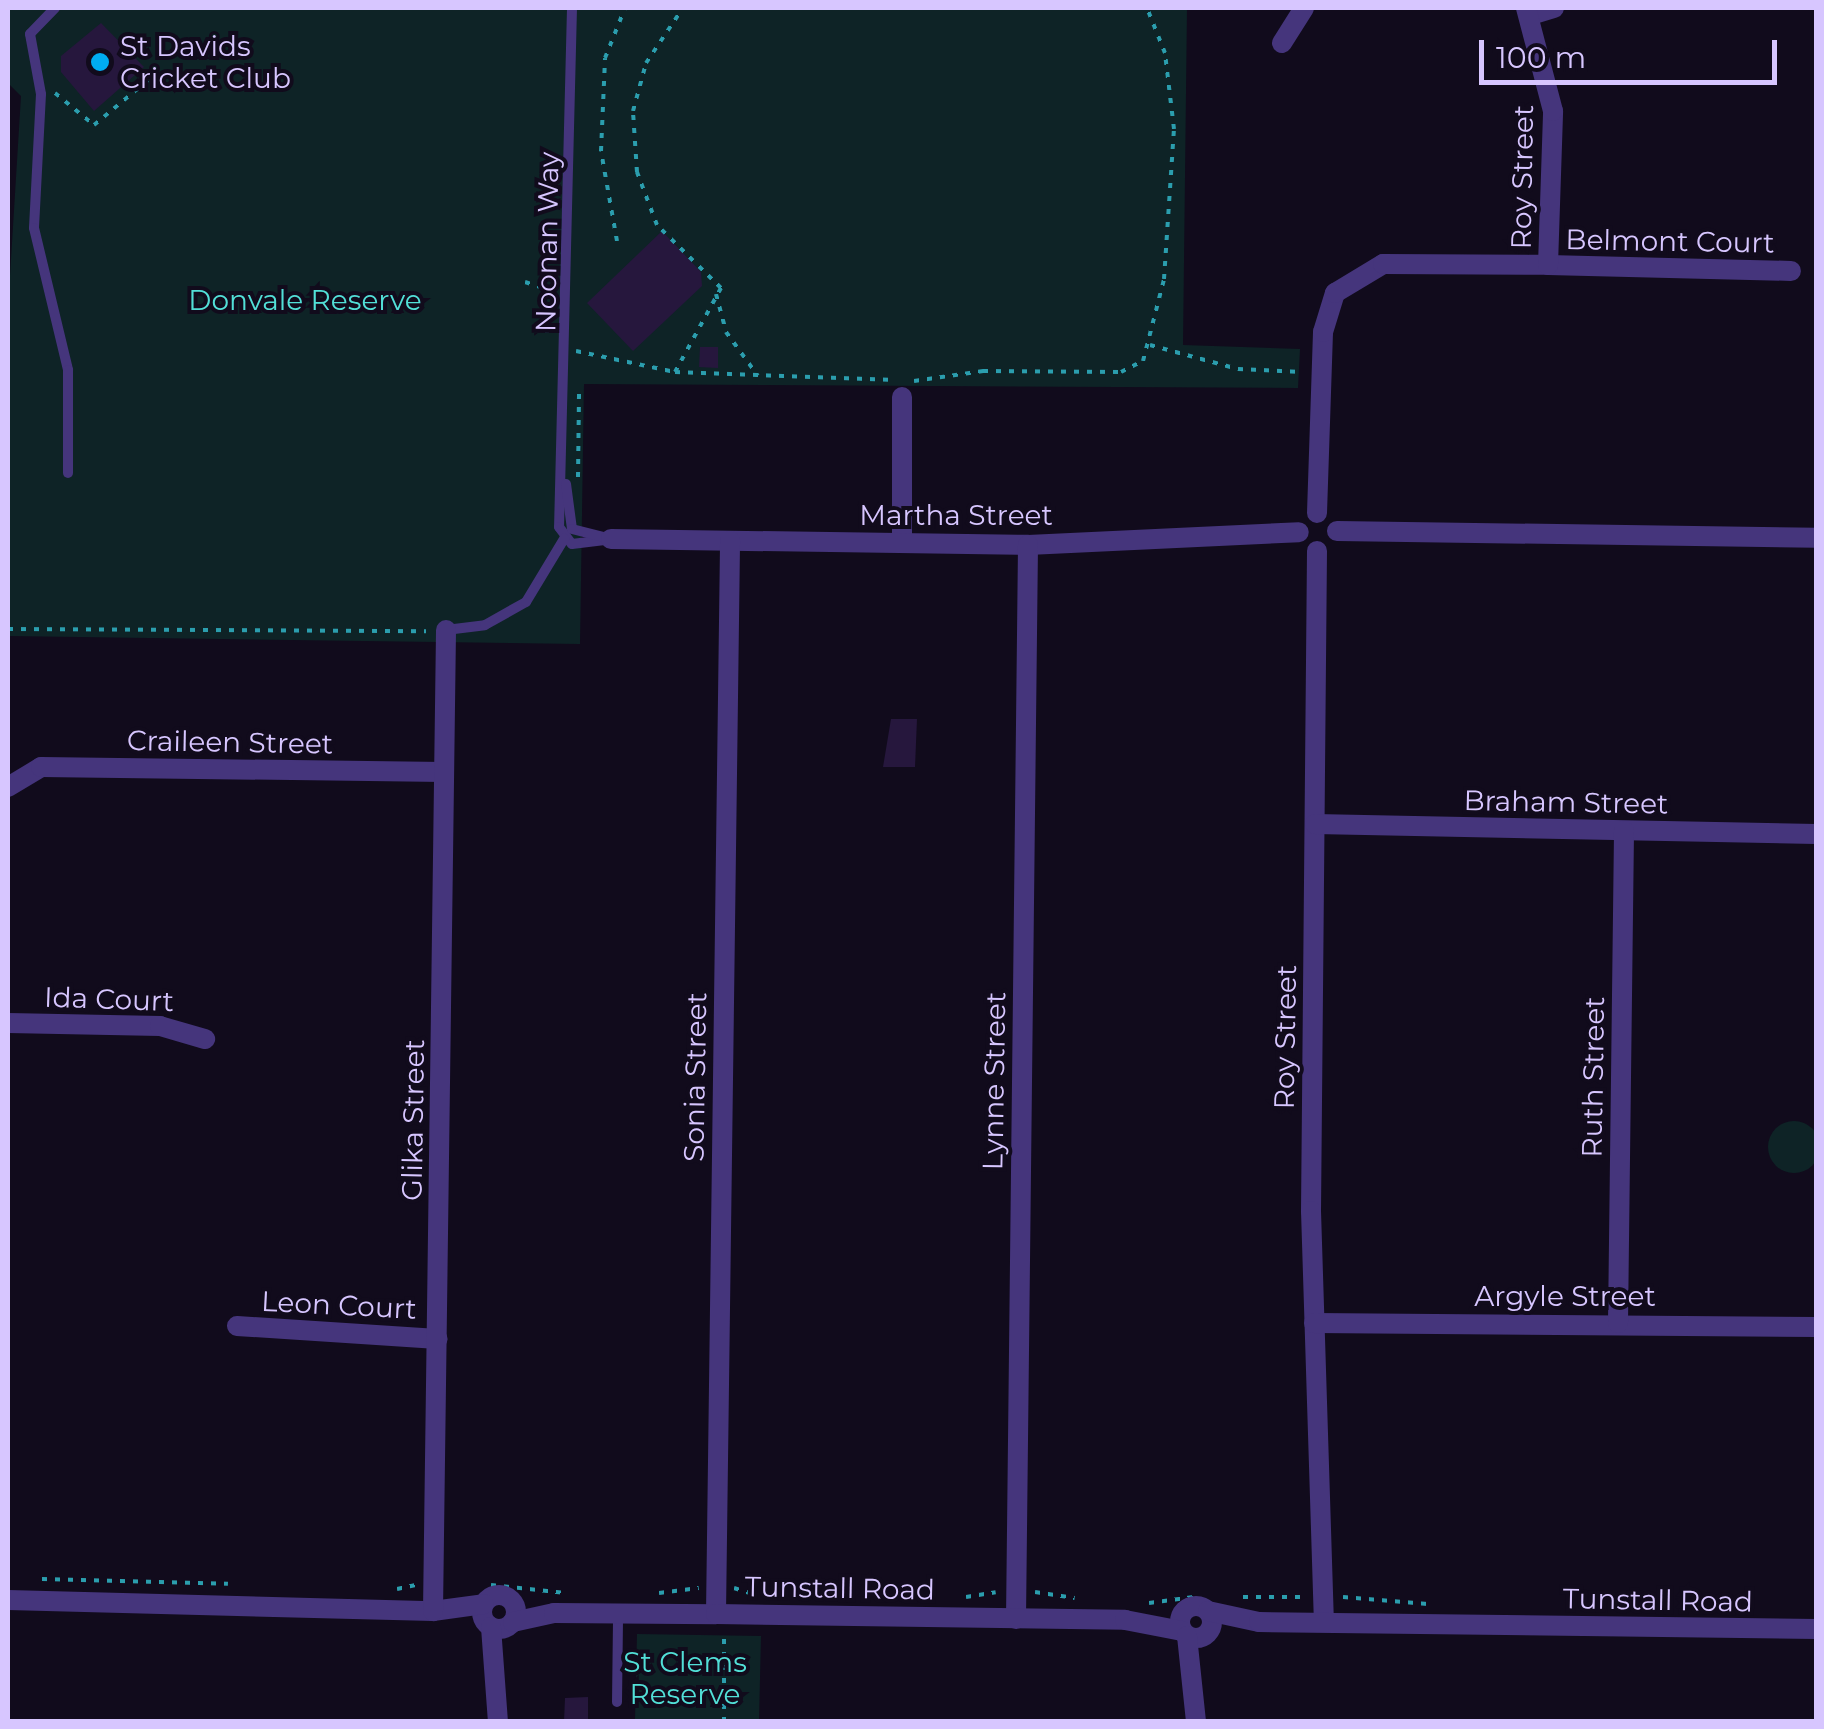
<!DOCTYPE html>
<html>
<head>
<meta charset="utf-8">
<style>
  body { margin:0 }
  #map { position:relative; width:1824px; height:1729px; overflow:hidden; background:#110b1c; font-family:Montserrat,sans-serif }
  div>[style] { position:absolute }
  .green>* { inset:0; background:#0e2326 }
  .round { border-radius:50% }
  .building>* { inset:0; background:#26173d }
  .path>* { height:4px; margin-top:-2px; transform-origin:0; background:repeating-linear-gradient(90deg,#2b9eae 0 5px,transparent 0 13px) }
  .lane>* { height:10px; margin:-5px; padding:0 5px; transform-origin:5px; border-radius:5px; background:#45357c }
  .street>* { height:20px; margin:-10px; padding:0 10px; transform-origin:10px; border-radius:10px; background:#45357c }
  .street>.ring { margin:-10px; padding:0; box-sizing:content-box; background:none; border:20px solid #45357c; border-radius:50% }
  .dots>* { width:28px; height:28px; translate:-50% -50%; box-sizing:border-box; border:5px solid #110b1c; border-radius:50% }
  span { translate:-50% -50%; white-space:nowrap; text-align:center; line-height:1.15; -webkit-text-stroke:8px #110b1c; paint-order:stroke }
  .poi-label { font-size:28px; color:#d7c6ff }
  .left { translate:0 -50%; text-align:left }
  .street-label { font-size:28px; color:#d7c6ff }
  .park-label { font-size:28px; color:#52dfd7 }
  .frame { position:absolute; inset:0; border:10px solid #d7c6ff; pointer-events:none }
  .scale { position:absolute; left:1479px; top:40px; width:298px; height:45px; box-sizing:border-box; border:5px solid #d7c6ff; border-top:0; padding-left:12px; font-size:30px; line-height:35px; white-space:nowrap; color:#d7c6ff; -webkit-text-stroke:8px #110b1c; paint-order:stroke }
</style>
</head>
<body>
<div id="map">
  <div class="green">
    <i style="clip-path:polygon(8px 8px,1187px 8px,1183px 345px,1300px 349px,1298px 388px,584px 384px,580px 644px,8px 636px,8px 308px,21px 96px,8px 83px)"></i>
    <i class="round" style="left:1768px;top:1121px;width:52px;height:52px"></i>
    <i style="clip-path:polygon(637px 1634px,761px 1636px,759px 1721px,609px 1721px,635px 1719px)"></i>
  </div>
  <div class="building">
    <i style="clip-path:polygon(101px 23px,144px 67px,94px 111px,61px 72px,61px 56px)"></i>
    <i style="clip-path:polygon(662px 231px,701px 272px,702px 286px,633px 351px,587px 303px)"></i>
    <i style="clip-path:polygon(700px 347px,718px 347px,718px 368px,699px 367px)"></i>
    <i style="clip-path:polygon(891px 719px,917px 719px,915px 767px,883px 767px)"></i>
    <i style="clip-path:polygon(588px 1697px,588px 1722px,564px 1722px,565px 1698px)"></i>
  </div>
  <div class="path">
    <i style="left:55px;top:93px;width:50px;rotate:39.4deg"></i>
    <i style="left:94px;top:125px;width:77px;rotate:-39.7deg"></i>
    <i style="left:617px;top:241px;width:91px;rotate:-100.1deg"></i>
    <i style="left:601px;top:151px;width:93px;rotate:-87.5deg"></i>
    <i style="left:605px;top:58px;width:54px;rotate:-68.2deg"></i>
    <i style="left:525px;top:282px;width:22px;rotate:18deg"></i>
    <i style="left:546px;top:289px;width:45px;rotate:88.7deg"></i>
    <i style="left:716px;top:294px;width:39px;rotate:75deg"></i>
    <i style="left:726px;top:332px;width:54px;rotate:54deg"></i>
    <i style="left:1150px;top:345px;width:91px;rotate:15.3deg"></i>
    <i style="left:1238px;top:369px;width:64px;rotate:2.7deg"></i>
    <i style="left:576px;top:351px;width:101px;rotate:12deg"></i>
    <i style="left:675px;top:372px;width:214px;rotate:2.1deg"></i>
    <i style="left:675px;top:372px;width:96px;rotate:-61.3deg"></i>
    <i style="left:721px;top:288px;width:90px;rotate:-135.5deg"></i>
    <i style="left:657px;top:225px;width:57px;rotate:-110.7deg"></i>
    <i style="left:637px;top:172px;width:61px;rotate:-93.8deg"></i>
    <i style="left:633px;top:111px;width:50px;rotate:-74.8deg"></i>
    <i style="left:646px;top:63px;width:66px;rotate:-56.1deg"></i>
    <i style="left:914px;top:381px;width:70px;rotate:-8.2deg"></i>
    <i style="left:983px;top:371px;width:138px;rotate:0.4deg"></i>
    <i style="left:1121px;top:372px;width:25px;rotate:-27deg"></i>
    <i style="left:1143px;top:361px;width:85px;rotate:-75.6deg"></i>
    <i style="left:1164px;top:279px;width:150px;rotate:-86.2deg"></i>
    <i style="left:1174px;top:129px;width:77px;rotate:-96.8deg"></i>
    <i style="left:1165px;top:53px;width:48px;rotate:-111.8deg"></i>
    <i style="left:578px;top:477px;width:85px;rotate:-89.3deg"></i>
    <i style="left:8px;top:629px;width:418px;rotate:0.3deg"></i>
    <i style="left:42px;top:1579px;width:186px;rotate:1.5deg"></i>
    <i style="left:491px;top:1585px;width:75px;rotate:6.1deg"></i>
    <i style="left:734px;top:1588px;width:20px;rotate:18deg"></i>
    <i style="left:397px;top:1589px;width:19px;rotate:-12deg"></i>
    <i style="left:1035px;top:1592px;width:40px;rotate:8.5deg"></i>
    <i style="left:659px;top:1593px;width:40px;rotate:-7.1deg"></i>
    <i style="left:966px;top:1597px;width:30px;rotate:-9deg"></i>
    <i style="left:1243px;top:1597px;width:61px"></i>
    <i style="left:1343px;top:1597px;width:85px;rotate:4.7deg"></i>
    <i style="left:1149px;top:1603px;width:45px;rotate:-7.6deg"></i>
    <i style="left:724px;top:1722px;width:91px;rotate:-90deg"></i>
  </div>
  <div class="lane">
    <i style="left:55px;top:8px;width:36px;rotate:134deg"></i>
    <i style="left:30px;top:34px;width:61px;rotate:79.6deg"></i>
    <i style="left:41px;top:94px;width:134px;rotate:93deg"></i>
    <i style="left:34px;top:228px;width:146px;rotate:76.5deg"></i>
    <i style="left:68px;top:370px;width:103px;rotate:90deg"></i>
    <i style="left:572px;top:8px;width:519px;rotate:91.43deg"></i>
    <i style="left:559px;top:527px;width:21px;rotate:53deg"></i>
    <i style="left:572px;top:544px;width:39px;rotate:-7deg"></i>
    <i style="left:566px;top:484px;width:45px;rotate:82.4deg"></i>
    <i style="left:572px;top:529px;width:40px;rotate:14.4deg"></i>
    <i style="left:446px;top:630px;width:39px;rotate:-7deg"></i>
    <i style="left:485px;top:625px;width:47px;rotate:-29.3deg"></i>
    <i style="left:526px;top:602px;width:74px;rotate:-58.9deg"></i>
    <i style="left:617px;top:1702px;width:88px;rotate:-89.3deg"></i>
  </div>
  <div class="street">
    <i style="left:1531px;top:15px;width:24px;rotate:-17deg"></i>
    <i style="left:1282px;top:43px;width:41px;rotate:-57.8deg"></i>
    <i style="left:1548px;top:265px;width:243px;rotate:1.4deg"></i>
    <i style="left:902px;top:397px;width:145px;rotate:90deg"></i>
    <i style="left:1317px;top:513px;width:181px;rotate:-88.1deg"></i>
    <i style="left:1323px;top:332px;width:41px;rotate:-72.9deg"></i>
    <i style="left:1335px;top:293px;width:56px;rotate:-31.1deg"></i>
    <i style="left:1383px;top:264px;width:165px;rotate:0.3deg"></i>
    <i style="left:1548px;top:265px;width:154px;rotate:-88.1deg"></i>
    <i style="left:1553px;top:111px;width:106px;rotate:-104.7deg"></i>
    <i style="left:1337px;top:531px;width:479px;rotate:0.8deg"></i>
    <i style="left:611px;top:539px;width:417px;rotate:0.8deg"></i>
    <i style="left:1028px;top:545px;width:271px;rotate:-2.7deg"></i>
    <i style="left:1317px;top:551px;width:660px;rotate:90.52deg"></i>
    <i style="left:1311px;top:1211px;width:411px;rotate:88.2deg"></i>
    <i style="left:8px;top:787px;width:39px;rotate:-31deg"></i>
    <i style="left:41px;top:767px;width:403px;rotate:0.7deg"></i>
    <i style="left:1315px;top:824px;width:501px;rotate:1.14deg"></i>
    <i style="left:8px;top:1023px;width:152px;rotate:1.1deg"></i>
    <i style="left:160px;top:1026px;width:47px;rotate:16.1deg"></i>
    <i style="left:1314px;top:1323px;width:502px;rotate:0.46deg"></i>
    <i style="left:1618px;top:1323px;width:492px;rotate:-89.3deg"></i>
    <i style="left:237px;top:1326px;width:201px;rotate:3.7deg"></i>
    <i class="ring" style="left:482px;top:1595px;width:14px;height:14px"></i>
    <i style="left:8px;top:1600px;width:425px;rotate:1.5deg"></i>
    <i style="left:433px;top:1611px;width:51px;rotate:-7.8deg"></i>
    <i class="ring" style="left:1180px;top:1606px;width:12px;height:12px"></i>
    <i style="left:433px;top:1611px;width:981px;rotate:-89.24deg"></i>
    <i style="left:1208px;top:1611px;width:52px;rotate:12.2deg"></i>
    <i style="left:1259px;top:1622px;width:557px;rotate:0.72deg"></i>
    <i style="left:716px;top:1614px;width:1073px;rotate:-89.25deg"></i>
    <i style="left:1016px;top:1619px;width:1074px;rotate:-89.36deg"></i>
    <i style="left:513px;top:1622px;width:42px;rotate:-12.4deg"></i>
    <i style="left:554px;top:1613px;width:162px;rotate:0.4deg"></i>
    <i style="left:716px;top:1614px;width:409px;rotate:0.8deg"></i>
    <i style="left:1125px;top:1620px;width:58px;rotate:10.9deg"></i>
    <i style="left:491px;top:1627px;width:95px;rotate:85.8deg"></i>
    <i style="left:1187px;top:1636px;width:86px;rotate:84deg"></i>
  </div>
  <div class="dots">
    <i style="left:100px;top:62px;background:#00acf1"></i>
  </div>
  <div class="poi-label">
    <span class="left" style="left:120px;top:62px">St Davids<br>Cricket Club</span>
  </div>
  <div class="street-label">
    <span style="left:1522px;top:177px;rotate:-89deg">Roy Street</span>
    <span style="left:1670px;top:241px;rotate:1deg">Belmont Court</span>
    <span style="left:547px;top:242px;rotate:-89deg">Noonan Way</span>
    <span style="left:956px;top:515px">Martha Street</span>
    <span style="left:230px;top:742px;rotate:1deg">Craileen Street</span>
    <span style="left:1566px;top:802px;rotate:1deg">Braham Street</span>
    <span style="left:109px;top:999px;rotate:2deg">Ida Court</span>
    <span style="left:1285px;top:1037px;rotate:-89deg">Roy Street</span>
    <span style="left:695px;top:1077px;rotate:-89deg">Sonia Street</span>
    <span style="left:1593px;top:1077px;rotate:-89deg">Ruth Street</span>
    <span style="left:994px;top:1081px;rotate:-89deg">Lynne Street</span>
    <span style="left:413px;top:1120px;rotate:-89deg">Glika Street</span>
    <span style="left:1565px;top:1296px">Argyle Street</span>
    <span style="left:339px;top:1305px;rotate:3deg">Leon Court</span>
    <span style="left:840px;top:1588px;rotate:1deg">Tunstall Road</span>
    <span style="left:1658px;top:1600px;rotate:1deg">Tunstall Road</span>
  </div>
  <div class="park-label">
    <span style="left:305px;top:300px">Donvale Reserve</span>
    <span style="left:685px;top:1678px">St Clems<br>Reserve</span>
  </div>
  <div class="frame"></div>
  <div class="scale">100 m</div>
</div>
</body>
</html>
